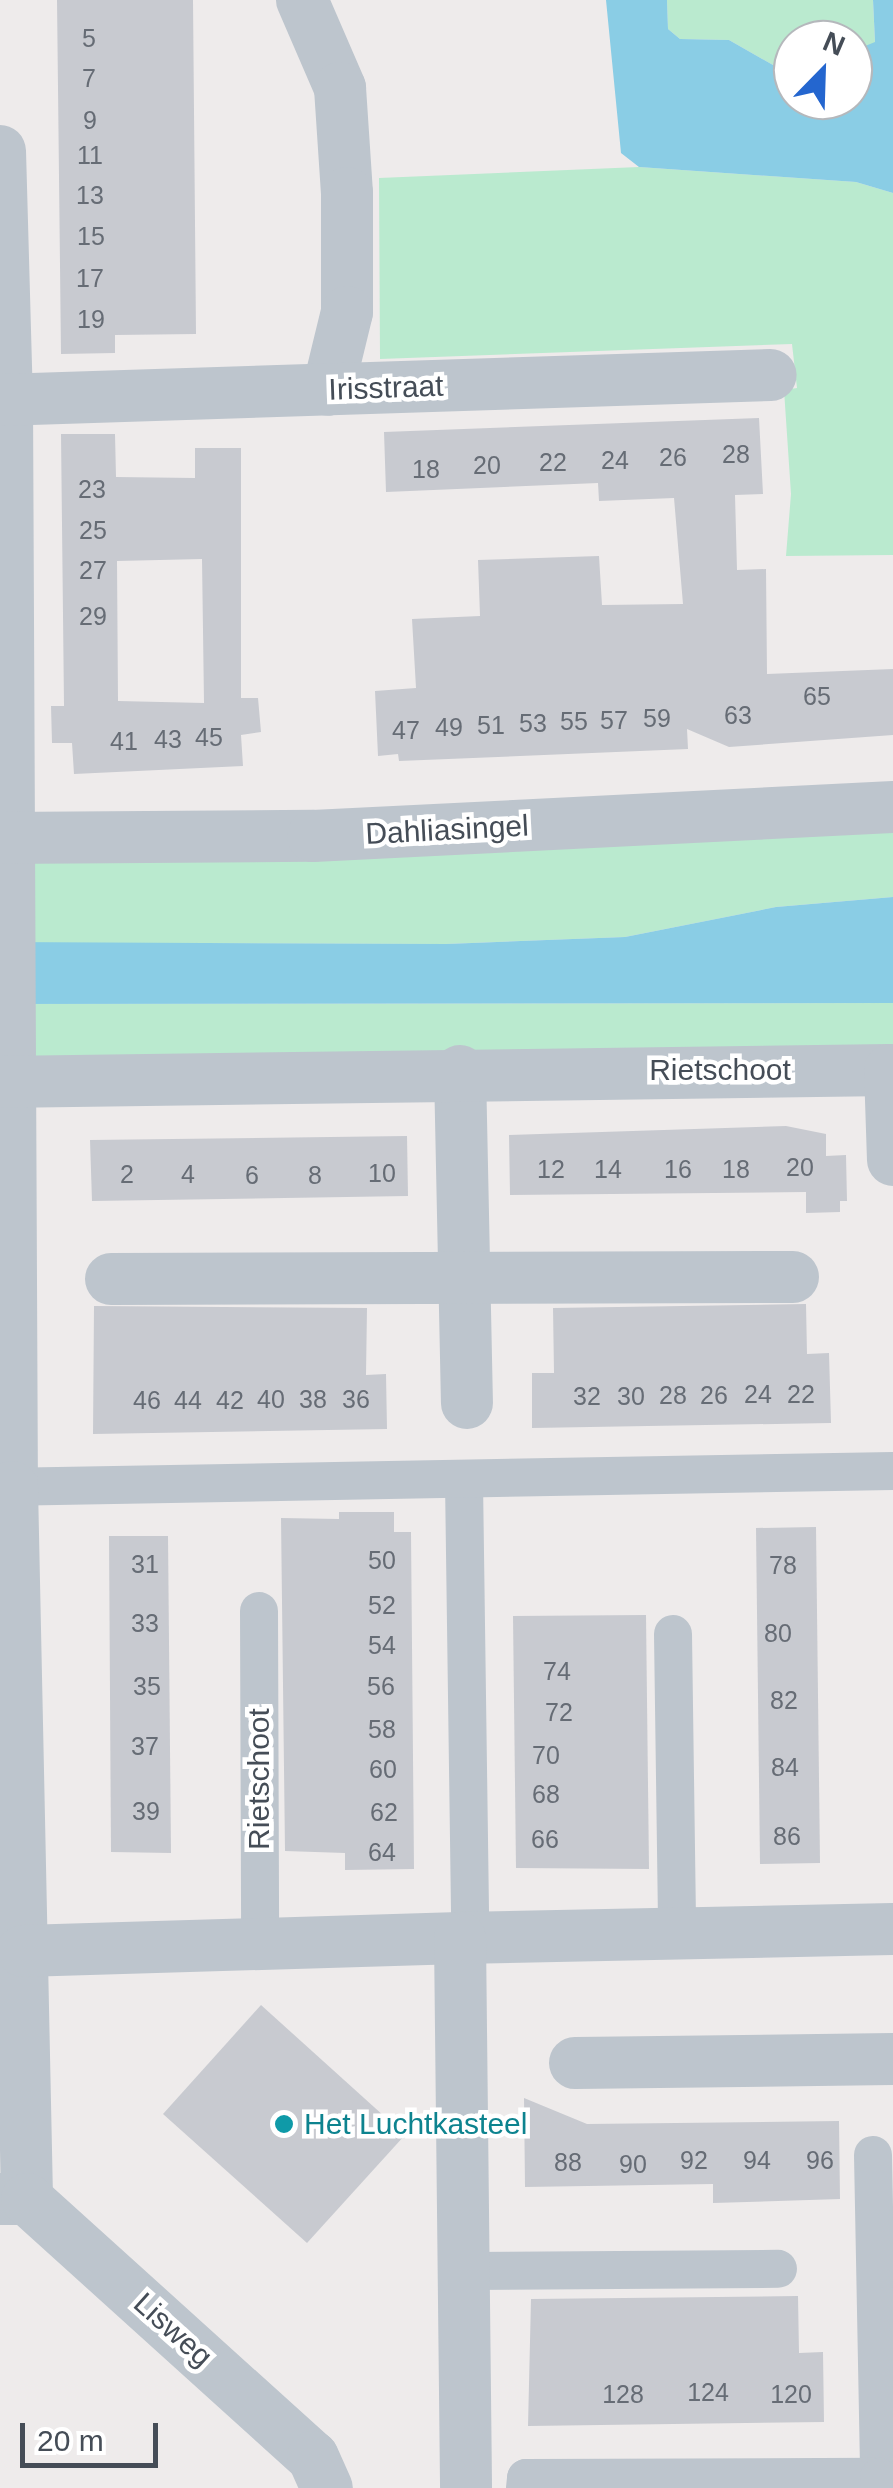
<!DOCTYPE html>
<html>
<head>
<meta charset="utf-8">
<style>
  body { margin:0 }
  #map { position:relative; width:893px; height:2488px; overflow:hidden; background:#eeebeb; font-family:Helvetica,sans-serif }
  div>[style] { position:absolute }
  .green>* { inset:0; background:#baeacf }
  .water>* { inset:0; background:#8acde5 }
  .building>* { inset:0; background:#c8cad0 }
  .pedestrian>* { height:38px; margin:-19px; padding:0 19px; transform-origin:19px; border-radius:19px; background:#bdc5cd }
  .minor>* { height:52px; margin:-26px; padding:0 26px; transform-origin:26px; border-radius:26px; background:#bdc5cd }
  .dots>* { width:28px; height:28px; translate:-50% -50%; box-sizing:border-box; border:5px solid #fff; border-radius:50% }
  span { translate:-50% -50%; white-space:nowrap; text-align:center; line-height:1.15; -webkit-text-stroke:9px #fff; paint-order:stroke }
  .number-label { font-size:25px; color:#666c75 }
  .number-label span { -webkit-text-stroke-width:0 }
  .street-label { font-size:30px; color:#454d57 }
  .culture-label { font-size:30px; color:#0d838f }
  .left { translate:0 -50%; text-align:left }
  .north { position:absolute; left:773px; top:20px; width:100px; height:100px; box-sizing:border-box; background:#fff; border:2px solid #b5b8bc; border-radius:50%; rotate:23deg; font-size:28px; font-weight:700; line-height:40px; text-align:center; color:#454d57 }
  .north::after { content:''; display:block; margin:auto; width:35px; height:45px; background:#2466cf; clip-path:polygon(50% 0,100% 100%,50% 72%,0 100%) }
  .scale { position:absolute; left:20px; top:2423px; width:138px; height:45px; box-sizing:border-box; border:5px solid #454d57; border-top:0; padding-left:12px; font-size:30px; line-height:35px; white-space:nowrap; color:#454d57; -webkit-text-stroke:8px #fff; paint-order:stroke }
</style>
</head>
<body>
<div id="map">
  <div class="green">
    <i style="clip-path:polygon(667px 0,873px 0,875px 43px,853px 51px,853px 40px,793px 40px,793px 66px,773px 65px,729px 40px,680px 39px,668px 29px)"></i>
    <i style="clip-path:polygon(639px 167px,856px 182px,893px 193px,893px 555px,786px 556px,791px 494px,784px 390px,797px 388px,792px 344px,380px 359px,379px 178px)"></i>
    <i style="clip-path:polygon(893px 821px,893px 897px,776px 907px,625px 937px,446px 944px,31px 943px,30px 861px)"></i>
    <i style="clip-path:polygon(893px 1003px,893px 1048px,33px 1057px,32px 1004px)"></i>
  </div>
  <div class="water">
    <i style="clip-path:polygon(606px 0,667px 0,668px 29px,680px 39px,729px 40px,773px 65px,793px 66px,793px 100px,853px 100px,853px 51px,875px 42px,873px 0,893px 0,893px 193px,856px 182px,639px 167px,621px 153px)"></i>
    <i style="clip-path:polygon(893px 897px,893px 1003px,0 1004px,0 942px,446px 944px,625px 937px,776px 907px)"></i>
  </div>
  <div class="building">
    <i style="clip-path:polygon(57px 0,193px 0,196px 334px,115px 335px,115px 353px,61px 354px)"></i>
    <i style="clip-path:polygon(759px 418px,763px 494px,735px 495px,737px 570px,766px 569px,767px 674px,893px 669px,893px 735px,729px 747px,687px 729px,688px 749px,399px 761px,398px 754px,378px 756px,375px 691px,416px 688px,412px 619px,480px 616px,478px 560px,599px 556px,602px 605px,683px 604px,674px 498px,599px 501px,598px 483px,386px 492px,384px 432px)"></i>
    <i style="clip-path:polygon(evenodd,61px 434px,115px 434px,116px 477px,195px 478px,195px 448px,241px 448px,241px 698px,258px 698px,261px 732px,241px 735px,243px 766px,74px 774px,72px 743px,52px 743px,51px 706px,64px 706px,61px 434px,202px 559px,204px 703px,118px 701px,117px 561px,202px 559px)"></i>
    <i style="clip-path:polygon(786px 1126px,826px 1134px,826px 1156px,846px 1155px,847px 1201px,840px 1201px,840px 1212px,806px 1213px,806px 1192px,510px 1195px,509px 1135px)"></i>
    <i style="clip-path:polygon(407px 1136px,408px 1196px,92px 1201px,90px 1140px)"></i>
    <i style="clip-path:polygon(806px 1304px,807px 1354px,829px 1353px,831px 1423px,532px 1428px,532px 1373px,554px 1373px,553px 1308px)"></i>
    <i style="clip-path:polygon(94px 1306px,367px 1308px,366px 1375px,386px 1374px,387px 1429px,93px 1434px)"></i>
    <i style="clip-path:polygon(339px 1512px,394px 1512px,394px 1532px,411px 1532px,414px 1869px,345px 1870px,345px 1853px,285px 1851px,281px 1518px,339px 1519px)"></i>
    <i style="clip-path:polygon(816px 1527px,820px 1863px,760px 1864px,756px 1528px)"></i>
    <i style="clip-path:polygon(109px 1536px,168px 1536px,171px 1853px,111px 1852px)"></i>
    <i style="clip-path:polygon(646px 1615px,649px 1869px,516px 1868px,513px 1616px)"></i>
    <i style="clip-path:polygon(261px 2005px,405px 2135px,307px 2243px,163px 2114px)"></i>
    <i style="clip-path:polygon(524px 2098px,587px 2124px,839px 2121px,840px 2199px,713px 2203px,713px 2184px,525px 2187px)"></i>
    <i style="clip-path:polygon(798px 2296px,799px 2353px,823px 2352px,824px 2422px,528px 2426px,531px 2299px)"></i>
  </div>
  <div class="pedestrian">
    <i style="left:464px;top:1481px;width:457px;rotate:89.2deg"></i>
    <i style="left:0;top:1487px;width:893px;rotate:-1.03deg"></i>
    <i style="left:259px;top:1611px;width:336px;rotate:89.8deg"></i>
    <i style="left:673px;top:1634px;width:299px;rotate:89.2deg"></i>
    <i style="left:873px;top:2155px;width:322px;rotate:88.9deg"></i>
    <i style="left:465px;top:2271px;width:313px;rotate:-0.4deg"></i>
    <i style="left:525px;top:2488px;width:10px;rotate:-84deg"></i>
    <i style="left:526px;top:2478px;width:353px;rotate:-0.2deg"></i>
    <i style="left:879px;top:2477px;width:11px;rotate:85deg"></i>
  </div>
  <div class="minor">
    <i style="left:302px;top:0;width:96px;rotate:66.6deg"></i>
    <i style="left:340px;top:88px;width:105px;rotate:86.2deg"></i>
    <i style="left:347px;top:193px;width:119px;rotate:90deg"></i>
    <i style="left:347px;top:312px;width:80px;rotate:103.7deg"></i>
    <i style="left:0;top:151px;width:249px;rotate:88.4deg"></i>
    <i style="left:7px;top:400px;width:1087px;rotate:89.74deg"></i>
    <i style="left:12px;top:1487px;width:712px;rotate:88.79deg"></i>
    <i style="left:0;top:400px;width:771px;rotate:-1.86deg"></i>
    <i style="left:0;top:838px;width:313px;rotate:-0.4deg"></i>
    <i style="left:313px;top:836px;width:581px;rotate:-2.86deg"></i>
    <i style="left:460px;top:1071px;width:332px;rotate:88.8deg"></i>
    <i style="left:0;top:1082px;width:890px;rotate:-0.77deg"></i>
    <i style="left:890px;top:1070px;width:90px;rotate:88.1deg"></i>
    <i style="left:111px;top:1279px;width:682px;rotate:-0.17deg"></i>
    <i style="left:460px;top:1938px;width:433px;rotate:-1.2deg"></i>
    <i style="left:23px;top:1951px;width:437px;rotate:-1.7deg"></i>
    <i style="left:460px;top:1938px;width:550px;rotate:89.37deg"></i>
    <i style="left:575px;top:2063px;width:318px;rotate:-0.7deg"></i>
    <i style="left:0;top:2199px;width:27px"></i>
    <i style="left:27px;top:2199px;width:385px;rotate:42.1deg"></i>
    <i style="left:313px;top:2457px;width:34px;rotate:66deg"></i>
  </div>
  <div class="dots">
    <i style="left:284px;top:2124px;background:#0f9aa8"></i>
  </div>
  <div class="number-label">
    <span style="left:89px;top:38px">5</span>
    <span style="left:89px;top:78px">7</span>
    <span style="left:90px;top:120px">9</span>
    <span style="left:90px;top:155px">11</span>
    <span style="left:90px;top:195px">13</span>
    <span style="left:91px;top:236px">15</span>
    <span style="left:90px;top:278px">17</span>
    <span style="left:91px;top:319px">19</span>
    <span style="left:736px;top:454px">28</span>
    <span style="left:673px;top:457px">26</span>
    <span style="left:615px;top:460px">24</span>
    <span style="left:553px;top:462px">22</span>
    <span style="left:487px;top:465px">20</span>
    <span style="left:426px;top:469px">18</span>
    <span style="left:92px;top:489px">23</span>
    <span style="left:93px;top:530px">25</span>
    <span style="left:93px;top:570px">27</span>
    <span style="left:93px;top:616px">29</span>
    <span style="left:817px;top:696px">65</span>
    <span style="left:738px;top:715px">63</span>
    <span style="left:657px;top:718px">59</span>
    <span style="left:614px;top:720px">57</span>
    <span style="left:574px;top:721px">55</span>
    <span style="left:533px;top:723px">53</span>
    <span style="left:491px;top:725px">51</span>
    <span style="left:449px;top:727px">49</span>
    <span style="left:406px;top:730px">47</span>
    <span style="left:209px;top:737px">45</span>
    <span style="left:168px;top:739px">43</span>
    <span style="left:124px;top:741px">41</span>
    <span style="left:800px;top:1167px">20</span>
    <span style="left:551px;top:1169px">12</span>
    <span style="left:608px;top:1169px">14</span>
    <span style="left:678px;top:1169px">16</span>
    <span style="left:736px;top:1169px">18</span>
    <span style="left:382px;top:1173px">10</span>
    <span style="left:127px;top:1174px">2</span>
    <span style="left:188px;top:1174px">4</span>
    <span style="left:252px;top:1175px">6</span>
    <span style="left:315px;top:1175px">8</span>
    <span style="left:758px;top:1394px">24</span>
    <span style="left:801px;top:1394px">22</span>
    <span style="left:673px;top:1395px">28</span>
    <span style="left:714px;top:1395px">26</span>
    <span style="left:587px;top:1396px">32</span>
    <span style="left:631px;top:1396px">30</span>
    <span style="left:271px;top:1399px">40</span>
    <span style="left:313px;top:1399px">38</span>
    <span style="left:356px;top:1399px">36</span>
    <span style="left:147px;top:1400px">46</span>
    <span style="left:188px;top:1400px">44</span>
    <span style="left:230px;top:1400px">42</span>
    <span style="left:382px;top:1560px">50</span>
    <span style="left:145px;top:1564px">31</span>
    <span style="left:783px;top:1565px">78</span>
    <span style="left:382px;top:1605px">52</span>
    <span style="left:145px;top:1623px">33</span>
    <span style="left:778px;top:1633px">80</span>
    <span style="left:382px;top:1645px">54</span>
    <span style="left:557px;top:1671px">74</span>
    <span style="left:147px;top:1686px">35</span>
    <span style="left:381px;top:1686px">56</span>
    <span style="left:784px;top:1700px">82</span>
    <span style="left:559px;top:1712px">72</span>
    <span style="left:382px;top:1729px">58</span>
    <span style="left:145px;top:1746px">37</span>
    <span style="left:546px;top:1755px">70</span>
    <span style="left:785px;top:1767px">84</span>
    <span style="left:383px;top:1769px">60</span>
    <span style="left:546px;top:1794px">68</span>
    <span style="left:146px;top:1811px">39</span>
    <span style="left:384px;top:1812px">62</span>
    <span style="left:787px;top:1836px">86</span>
    <span style="left:545px;top:1839px">66</span>
    <span style="left:382px;top:1852px">64</span>
    <span style="left:694px;top:2160px">92</span>
    <span style="left:757px;top:2160px">94</span>
    <span style="left:820px;top:2160px">96</span>
    <span style="left:568px;top:2162px">88</span>
    <span style="left:633px;top:2164px">90</span>
    <span style="left:708px;top:2392px">124</span>
    <span style="left:623px;top:2394px">128</span>
    <span style="left:791px;top:2394px">120</span>
  </div>
  <div class="street-label">
    <span style="left:386px;top:388px;rotate:-2deg">Irisstraat</span>
    <span style="left:447px;top:830px;rotate:-3deg">Dahliasingel</span>
    <span style="left:720px;top:1070px">Rietschoot</span>
    <span style="left:259px;top:1779px;rotate:-90deg">Rietschoot</span>
    <span style="left:173px;top:2330px;rotate:42deg">Lisweg</span>
  </div>
  <div class="culture-label">
    <span class="left" style="left:304px;top:2124px">Het Luchtkasteel</span>
  </div>
  <div class="north">N</div>
  <div class="scale">20 m</div>
</div>
</body>
</html>
